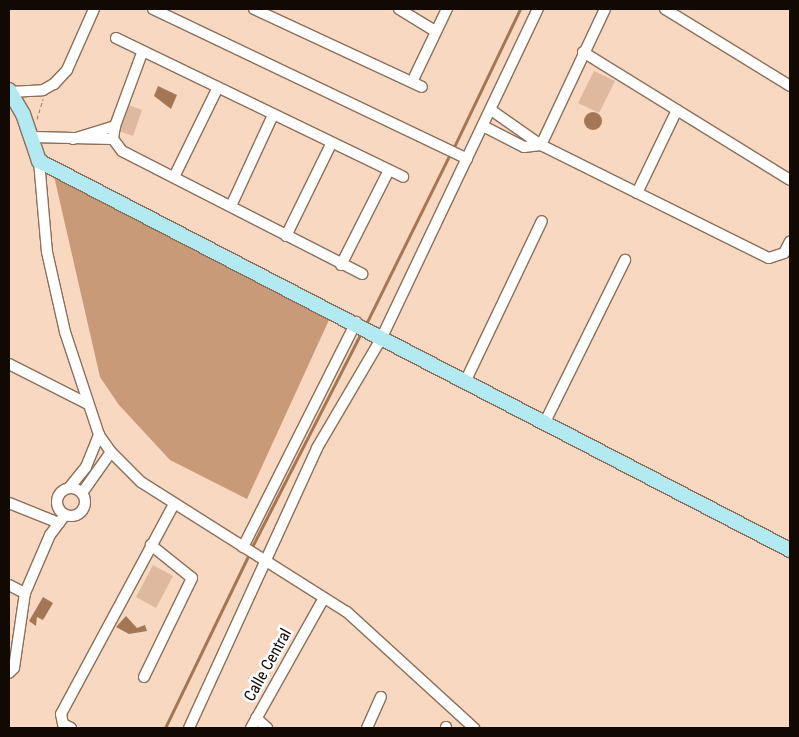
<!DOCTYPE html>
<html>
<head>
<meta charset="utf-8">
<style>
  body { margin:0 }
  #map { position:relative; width:799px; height:737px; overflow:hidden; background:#f8d8c1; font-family:"Roboto Condensed",sans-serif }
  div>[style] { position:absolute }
  .green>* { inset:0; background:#deb99f }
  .forest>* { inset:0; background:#c89a78 }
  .water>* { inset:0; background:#a37756 }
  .round { border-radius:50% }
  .stream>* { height:2.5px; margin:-1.25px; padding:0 1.25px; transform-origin:1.25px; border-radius:1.25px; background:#a37756 }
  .path>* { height:1px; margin-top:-0.5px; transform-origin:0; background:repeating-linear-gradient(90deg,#967f70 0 4px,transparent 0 6.5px) }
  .roads { filter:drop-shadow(1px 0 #8b6f5a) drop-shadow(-1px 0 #8b6f5a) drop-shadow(0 1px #8b6f5a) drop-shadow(0 -1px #8b6f5a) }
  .street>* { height:10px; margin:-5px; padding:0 5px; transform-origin:5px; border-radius:5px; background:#fff }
  .street>.ring { margin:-5px; padding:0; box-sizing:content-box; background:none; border:10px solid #fff; border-radius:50% }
  .secondary>* { height:14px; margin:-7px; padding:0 7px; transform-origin:7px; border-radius:7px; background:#b3e9f0 }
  span { translate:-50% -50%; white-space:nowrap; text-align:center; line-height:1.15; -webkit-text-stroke:5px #fff; paint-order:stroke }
  .street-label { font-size:16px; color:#130903 }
  .frame { position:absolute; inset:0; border:10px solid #130903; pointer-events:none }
</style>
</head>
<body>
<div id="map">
  <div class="green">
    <i style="clip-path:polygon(594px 71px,615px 81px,599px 113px,578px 103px)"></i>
    <i style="clip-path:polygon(128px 105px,142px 110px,133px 136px,119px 131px)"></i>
    <i style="clip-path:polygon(153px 565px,173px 576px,156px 608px,136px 597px)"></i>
  </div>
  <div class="forest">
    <i style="clip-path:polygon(54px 176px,329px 320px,247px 499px,170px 460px,119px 405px,100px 377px)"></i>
  </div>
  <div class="water">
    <i style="clip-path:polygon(158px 86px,177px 95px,171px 109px,154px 96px)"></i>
    <i class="round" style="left:584px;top:112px;width:18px;height:18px"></i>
    <i style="clip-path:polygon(43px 597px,53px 603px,43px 620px,37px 617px,36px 626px,29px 621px)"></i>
    <i style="clip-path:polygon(126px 616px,137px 628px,145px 625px,147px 631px,129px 634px,116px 627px)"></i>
  </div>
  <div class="stream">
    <i style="left:453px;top:149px;width:155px;rotate:-64.4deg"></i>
    <i style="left:366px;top:324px;width:190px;rotate:-63.7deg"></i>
    <i style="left:253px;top:545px;width:238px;rotate:-63deg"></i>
    <i style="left:165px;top:728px;width:189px;rotate:-64.2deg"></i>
  </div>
  <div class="path">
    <i style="left:37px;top:119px;width:21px;rotate:-73deg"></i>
  </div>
  <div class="roads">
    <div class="street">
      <i style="left:153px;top:9px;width:348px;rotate:25.5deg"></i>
      <i style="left:254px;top:9px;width:185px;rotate:24.9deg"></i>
      <i style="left:399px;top:9px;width:42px;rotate:31.4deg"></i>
      <i style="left:665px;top:9px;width:147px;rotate:31.6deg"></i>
      <i style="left:116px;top:38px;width:319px;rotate:25.8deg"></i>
      <i style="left:583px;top:52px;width:243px;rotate:31.7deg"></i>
      <i style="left:142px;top:53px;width:78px;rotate:110.3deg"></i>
      <i style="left:115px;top:126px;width:13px;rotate:99deg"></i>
      <i style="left:113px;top:139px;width:15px;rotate:53deg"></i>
      <i style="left:122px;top:151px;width:270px;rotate:27.1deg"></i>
      <i style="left:412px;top:82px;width:81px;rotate:-64.4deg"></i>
      <i style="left:10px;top:92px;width:33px;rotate:-3deg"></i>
      <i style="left:43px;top:90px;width:13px;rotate:-29deg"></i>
      <i style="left:54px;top:84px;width:19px;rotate:-47deg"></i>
      <i style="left:67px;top:70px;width:67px;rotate:-66.1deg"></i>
      <i style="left:491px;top:110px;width:61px;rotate:35deg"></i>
      <i style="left:541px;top:145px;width:254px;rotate:26.4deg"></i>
      <i style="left:769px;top:258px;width:16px;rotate:-18deg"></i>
      <i style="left:784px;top:253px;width:13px;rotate:-63deg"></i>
      <i style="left:483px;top:126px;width:46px;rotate:27.1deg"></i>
      <i style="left:524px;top:147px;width:17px;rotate:-7deg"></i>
      <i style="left:33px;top:137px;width:80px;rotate:1.4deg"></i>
      <i style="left:73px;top:139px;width:44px;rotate:-17.2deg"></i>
      <i style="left:541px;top:145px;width:150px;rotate:-64.8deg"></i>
      <i style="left:39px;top:161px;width:91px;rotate:85deg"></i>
      <i style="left:47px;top:252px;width:82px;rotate:77.3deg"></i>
      <i style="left:65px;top:332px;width:108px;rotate:71.7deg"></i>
      <i style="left:99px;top:435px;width:21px;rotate:55deg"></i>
      <i style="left:111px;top:452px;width:42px;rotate:45deg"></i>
      <i style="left:141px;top:482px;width:244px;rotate:32.3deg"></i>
      <i style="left:347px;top:612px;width:172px;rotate:42.4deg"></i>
      <i style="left:174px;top:177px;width:100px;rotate:-63.9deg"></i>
      <i style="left:637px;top:193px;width:92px;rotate:-64.3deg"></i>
      <i style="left:231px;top:206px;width:100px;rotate:-65.2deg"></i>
      <i style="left:286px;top:236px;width:102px;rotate:-63.9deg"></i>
      <i style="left:341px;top:265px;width:104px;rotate:-63.2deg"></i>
      <i style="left:9px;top:364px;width:89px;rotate:26.9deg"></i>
      <i style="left:466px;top:380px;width:176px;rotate:-64.5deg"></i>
      <i style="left:545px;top:422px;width:181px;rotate:-63.7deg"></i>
      <i class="ring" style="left:57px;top:488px;width:18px;height:18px"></i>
      <i style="left:69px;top:488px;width:27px;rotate:-51deg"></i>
      <i style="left:86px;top:467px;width:35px;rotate:-68deg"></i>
      <i style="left:82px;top:493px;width:50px;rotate:-54.7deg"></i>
      <i style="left:9px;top:503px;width:54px;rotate:21.8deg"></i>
      <i style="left:243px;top:547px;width:252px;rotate:-63.3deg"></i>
      <i style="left:9px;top:585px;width:18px;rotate:27deg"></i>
      <i style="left:9px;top:673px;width:7px;rotate:-45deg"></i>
      <i style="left:14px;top:668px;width:76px;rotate:-81.7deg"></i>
      <i style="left:25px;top:593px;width:63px;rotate:-66.7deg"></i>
      <i style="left:50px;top:535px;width:25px;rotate:-53deg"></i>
      <i style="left:144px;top:677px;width:110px;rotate:-64.1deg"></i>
      <i style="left:192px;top:578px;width:53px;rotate:-141.2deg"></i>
      <i style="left:256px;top:718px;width:15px;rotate:42deg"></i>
      <i style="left:446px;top:727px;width:1px;rotate:90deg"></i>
      <i style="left:71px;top:728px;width:9px;rotate:-153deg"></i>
      <i style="left:63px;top:724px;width:10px;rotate:-101deg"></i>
      <i style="left:61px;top:714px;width:238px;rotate:-61.7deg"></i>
      <i style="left:189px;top:728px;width:308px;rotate:-65.4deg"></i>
      <i style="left:317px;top:448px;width:129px;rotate:-59.6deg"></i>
      <i style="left:382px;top:337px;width:363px;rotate:-64.6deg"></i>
      <i style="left:251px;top:728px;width:149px;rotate:-60.7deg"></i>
      <i style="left:367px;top:728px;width:34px;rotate:-66deg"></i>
    </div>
    <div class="secondary">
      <i style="left:9px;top:90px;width:28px;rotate:60deg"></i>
      <i style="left:23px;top:114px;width:50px;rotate:71.2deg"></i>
      <i style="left:39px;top:161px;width:846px;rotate:27.38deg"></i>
    </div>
  </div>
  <div class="street-label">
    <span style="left:268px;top:665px;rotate:-61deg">Calle Central</span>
  </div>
  <div class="frame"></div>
</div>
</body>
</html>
